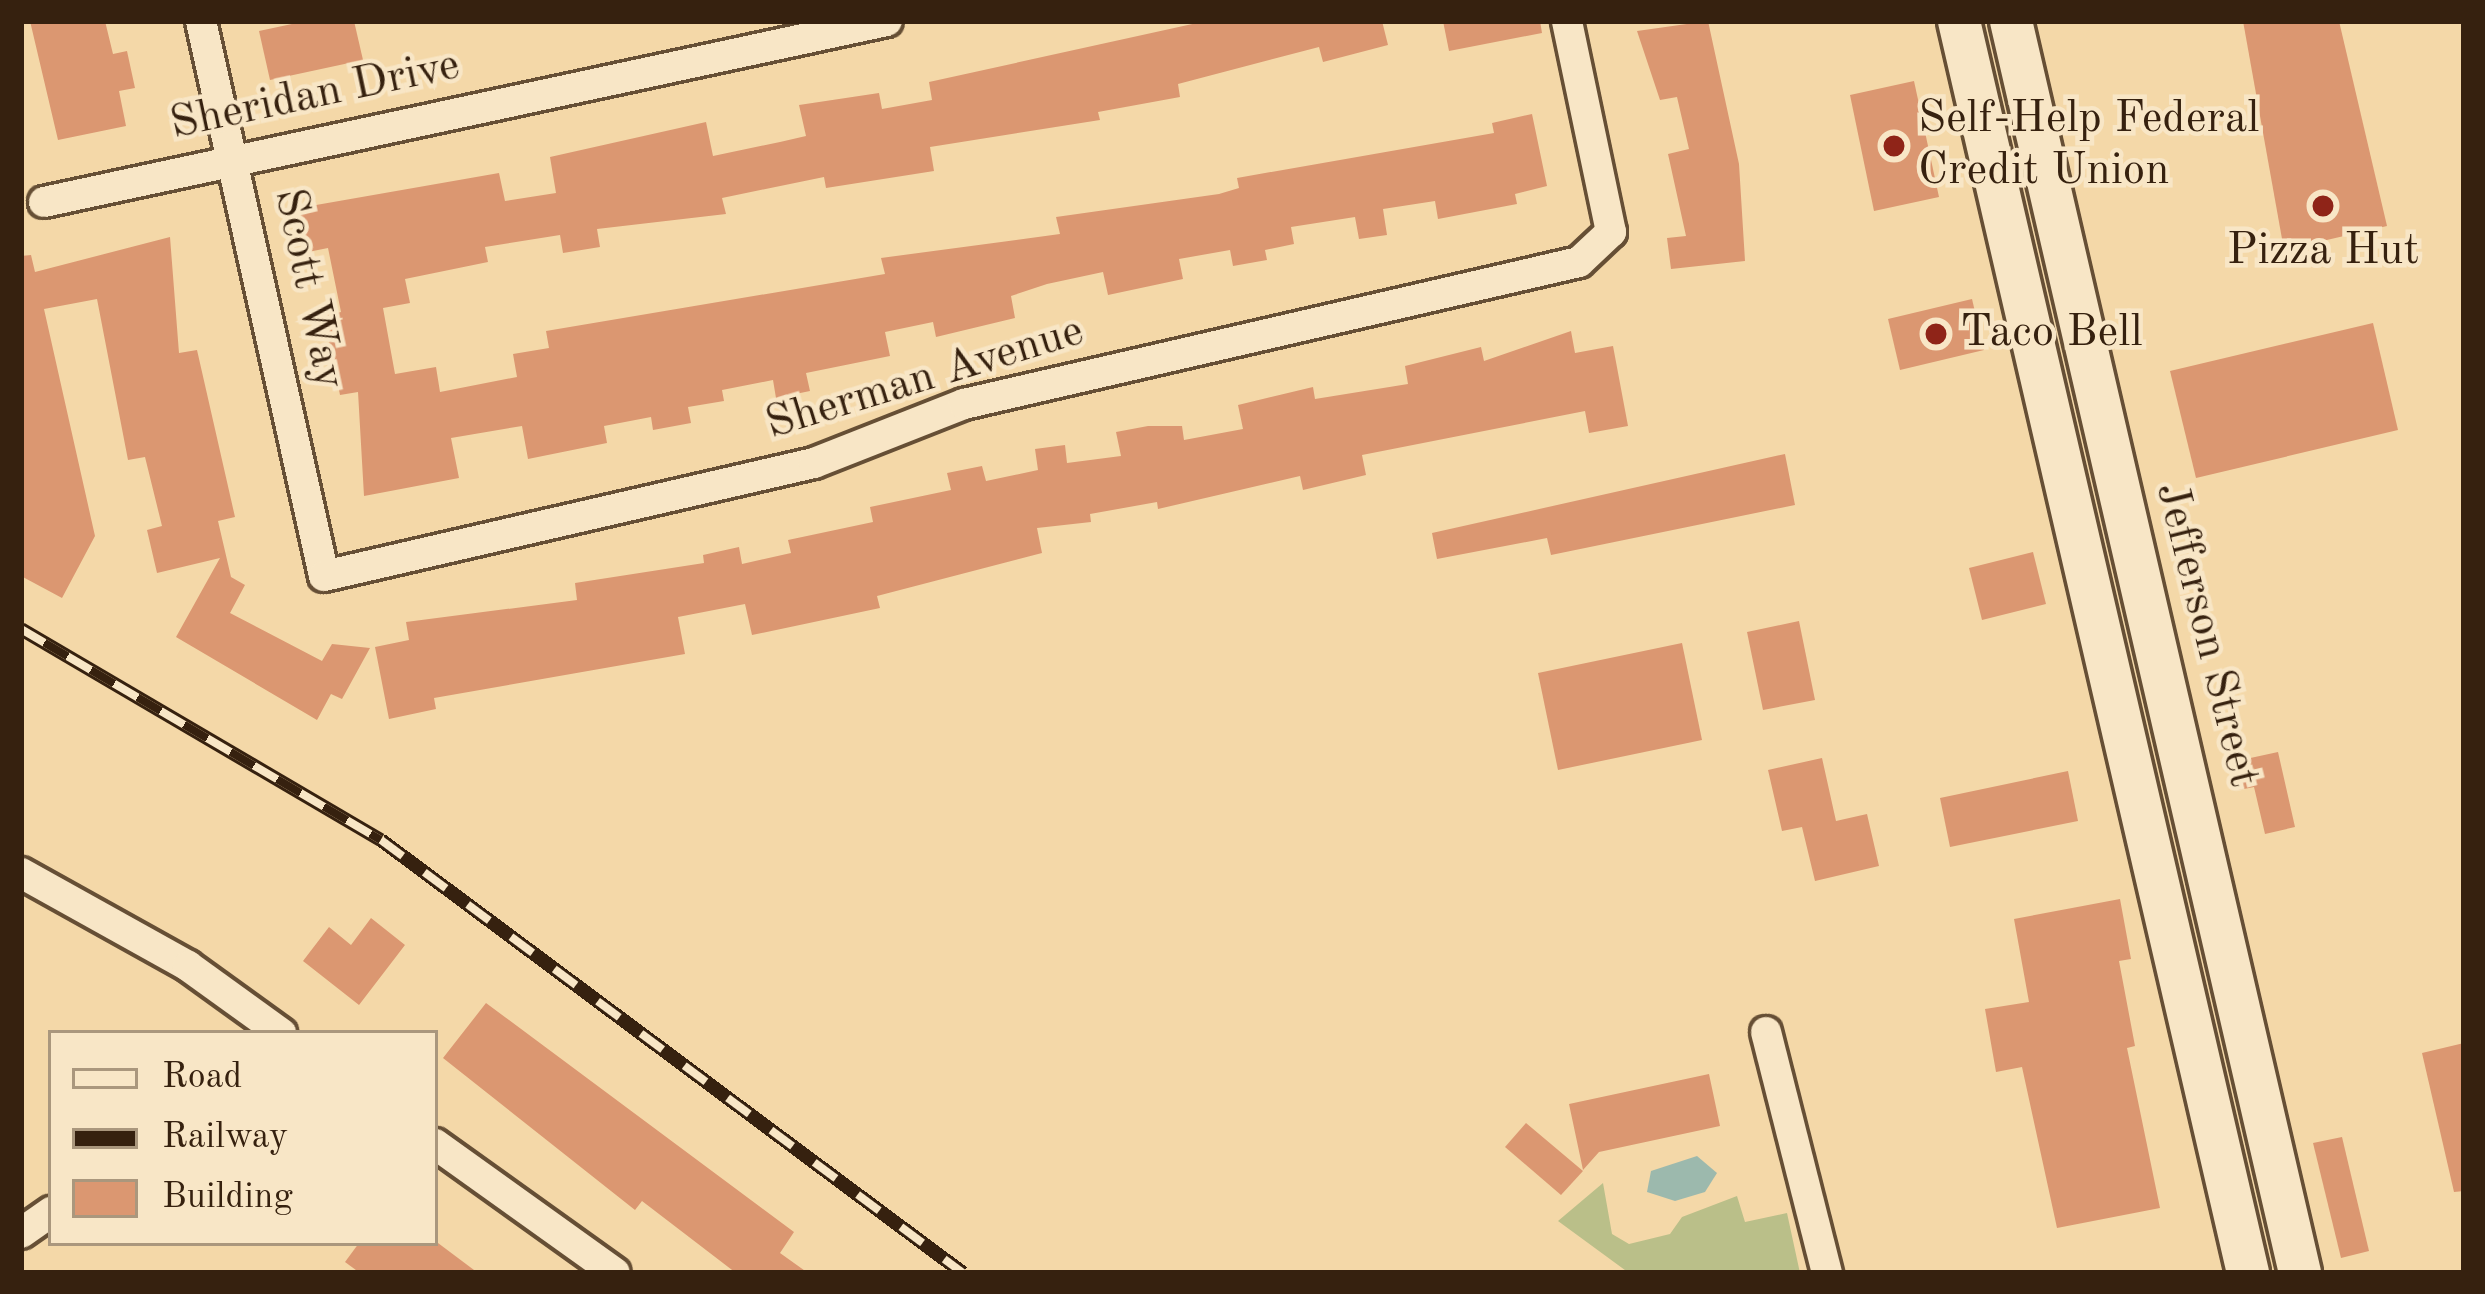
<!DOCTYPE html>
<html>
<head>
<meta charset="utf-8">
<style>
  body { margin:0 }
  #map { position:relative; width:2485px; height:1294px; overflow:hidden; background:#f4d8a8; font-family:"Old Standard TT",serif }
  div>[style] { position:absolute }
  .green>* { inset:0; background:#babf89 }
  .water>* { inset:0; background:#9cb9ad }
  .building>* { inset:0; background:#db9771 }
  .roads { filter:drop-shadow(3px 0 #664f35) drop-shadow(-3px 0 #664f35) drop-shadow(0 3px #664f35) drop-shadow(0 -3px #664f35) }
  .minor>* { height:30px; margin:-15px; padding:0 15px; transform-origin:15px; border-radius:15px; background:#f8e6c6 }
  .secondary>* { height:42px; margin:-21px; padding:0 21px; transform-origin:21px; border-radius:21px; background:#f8e6c6 }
  .rail>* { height:14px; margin-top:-7px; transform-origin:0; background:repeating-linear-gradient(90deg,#f8e6c6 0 27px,#36210f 0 54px); box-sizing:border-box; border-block:3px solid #36210f }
  .dots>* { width:33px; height:33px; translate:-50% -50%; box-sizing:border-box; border:6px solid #f8e6c6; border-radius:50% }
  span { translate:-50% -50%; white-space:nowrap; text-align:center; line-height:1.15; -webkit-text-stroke:9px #f8e6c6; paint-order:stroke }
  .street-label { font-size:45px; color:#36210f }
  .poi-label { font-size:45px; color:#36210f }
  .left { translate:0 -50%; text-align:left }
  .frame { position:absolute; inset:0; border:24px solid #36210f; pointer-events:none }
  .legend { position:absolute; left:48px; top:1030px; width:390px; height:216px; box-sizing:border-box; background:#f8e6c6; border:3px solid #aa977d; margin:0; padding:15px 21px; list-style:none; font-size:36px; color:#36210f }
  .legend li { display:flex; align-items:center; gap:24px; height:60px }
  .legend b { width:60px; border:3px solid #aa977d }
</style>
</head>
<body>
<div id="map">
  <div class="green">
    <i style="clip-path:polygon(1603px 1183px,1612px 1234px,1629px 1244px,1670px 1234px,1682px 1217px,1737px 1196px,1745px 1222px,1787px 1213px,1800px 1273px,1629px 1273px,1558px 1221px)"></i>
  </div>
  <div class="water">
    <i style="clip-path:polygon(1697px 1156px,1717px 1173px,1705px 1192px,1675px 1201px,1647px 1192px,1651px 1171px)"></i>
  </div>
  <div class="building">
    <i style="clip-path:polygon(30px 21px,105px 21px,113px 54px,127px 51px,135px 88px,119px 91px,126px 126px,58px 140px)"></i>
    <i style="clip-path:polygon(306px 21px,354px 21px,363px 60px,270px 80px,259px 31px)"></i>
    <i style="clip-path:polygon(1206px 21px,1382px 21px,1388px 45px,1323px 62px,1319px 47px,1178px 84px,1180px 97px,1098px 112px,1100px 120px,930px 147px,934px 171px,826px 188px,824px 177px,722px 198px,726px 214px,597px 229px,600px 247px,563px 253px,560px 235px,485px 247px,488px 262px,405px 279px,410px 303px,383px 308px,395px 374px,436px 367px,440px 392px,517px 377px,513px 354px,549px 348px,546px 331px,885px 274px,881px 258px,1060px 234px,1056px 217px,1219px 194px,1239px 188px,1237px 178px,1494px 133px,1492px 123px,1532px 114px,1547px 186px,1515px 194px,1517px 204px,1438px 219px,1435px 201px,1383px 209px,1387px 235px,1359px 239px,1355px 217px,1291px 227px,1294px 244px,1265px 250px,1267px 260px,1233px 266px,1230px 250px,1179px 259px,1183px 279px,1108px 295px,1103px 272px,1047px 284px,1011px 296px,1015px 318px,936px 337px,933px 322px,885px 332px,890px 356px,806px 373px,810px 391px,776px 398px,773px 380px,722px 390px,724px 401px,688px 407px,691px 423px,653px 430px,651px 417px,604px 426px,607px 443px,528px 459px,522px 426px,451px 438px,459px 478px,364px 496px,358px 392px,340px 395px,324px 316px,341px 312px,328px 248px,308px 252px,299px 208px,499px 173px,505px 201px,556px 193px,550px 157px,706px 122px,713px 156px,780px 142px,806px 136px,799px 105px,879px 93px,882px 109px,932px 100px,929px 82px)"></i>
    <i style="clip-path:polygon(1443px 21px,1540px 21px,1542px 33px,1449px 51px)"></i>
    <i style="clip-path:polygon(1708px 21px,1739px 164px,1745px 261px,1671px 269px,1667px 238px,1686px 236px,1668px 154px,1689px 149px,1677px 97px,1660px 100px,1637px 31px)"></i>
    <i style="clip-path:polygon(2243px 21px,2339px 21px,2387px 226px,2284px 250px)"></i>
    <i style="clip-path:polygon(1914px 81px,1939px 197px,1874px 211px,1850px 95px)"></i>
    <i style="clip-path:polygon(170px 237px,179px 353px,197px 350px,235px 517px,218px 521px,231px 577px,245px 585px,230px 613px,322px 661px,332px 644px,370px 648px,342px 699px,331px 694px,317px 720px,176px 637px,220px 558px,157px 573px,147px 530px,162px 526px,145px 457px,128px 460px,97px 299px,44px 309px,95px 536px,62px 598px,21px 576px,21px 256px,31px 255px,35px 272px)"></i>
    <i style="clip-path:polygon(1972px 299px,1984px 350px,1900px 370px,1888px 319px)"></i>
    <i style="clip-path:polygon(2373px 323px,2398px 430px,2196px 478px,2170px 371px)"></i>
    <i style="clip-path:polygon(1571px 331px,1575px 353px,1613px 346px,1628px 426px,1589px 433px,1585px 411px,1362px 455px,1366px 475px,1303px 490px,1300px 476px,1158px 509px,1157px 502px,1090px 514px,1091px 522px,1037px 528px,1042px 553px,877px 596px,880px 608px,752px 635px,745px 604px,678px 617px,685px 654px,434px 698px,436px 709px,389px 719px,375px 647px,409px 640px,406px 622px,577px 600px,575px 583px,704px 563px,703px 555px,739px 547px,742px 564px,791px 553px,788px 540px,873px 522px,870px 507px,951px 490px,947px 473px,982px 466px,986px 481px,1038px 470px,1035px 449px,1065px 445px,1067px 463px,1121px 456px,1116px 432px,1148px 426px,1182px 426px,1184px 440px,1243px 429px,1238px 405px,1313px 387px,1315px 399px,1408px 384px,1405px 366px,1481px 347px,1484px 361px)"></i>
    <i style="clip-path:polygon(1785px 454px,1795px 505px,1551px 555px,1547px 538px,1437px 559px,1432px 533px)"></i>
    <i style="clip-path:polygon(2033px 552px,2046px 604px,1982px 620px,1969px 568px)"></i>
    <i style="clip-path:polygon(1799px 621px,1815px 700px,1763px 710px,1747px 632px)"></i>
    <i style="clip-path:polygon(1682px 643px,1702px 740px,1558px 770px,1538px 673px)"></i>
    <i style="clip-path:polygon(2278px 752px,2295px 827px,2265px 834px,2254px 787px,2239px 790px,2232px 762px)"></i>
    <i style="clip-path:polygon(1822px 758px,1836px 821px,1867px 814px,1879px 866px,1815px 881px,1802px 827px,1782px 831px,1768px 770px)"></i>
    <i style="clip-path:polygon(2068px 771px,2078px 821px,1950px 847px,1940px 798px)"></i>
    <i style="clip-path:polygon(2120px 899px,2131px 959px,2119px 961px,2135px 1046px,2127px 1048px,2160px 1208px,2057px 1228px,2022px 1067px,1996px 1072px,1985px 1009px,2029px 1002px,2014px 919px)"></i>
    <i style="clip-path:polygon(371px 918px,405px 945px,359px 1005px,303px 961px,329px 927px,351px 945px)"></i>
    <i style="clip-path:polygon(486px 1003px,794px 1232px,780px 1253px,808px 1273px,736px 1273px,642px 1201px,635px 1210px,443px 1058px)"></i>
    <i style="clip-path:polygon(2464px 1043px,2464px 1191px,2454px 1192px,2422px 1053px)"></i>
    <i style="clip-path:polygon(1709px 1074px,1720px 1126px,1599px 1152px,1583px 1170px,1569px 1104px)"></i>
    <i style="clip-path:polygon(1526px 1123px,1583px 1171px,1561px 1195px,1505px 1147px)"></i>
    <i style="clip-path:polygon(2342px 1137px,2369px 1251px,2341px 1258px,2313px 1143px)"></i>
    <i style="clip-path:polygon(359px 1243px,438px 1243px,478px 1273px,360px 1273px,345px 1262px)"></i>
  </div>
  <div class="roads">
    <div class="minor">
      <i style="left:201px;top:21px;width:568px;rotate:77.5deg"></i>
      <i style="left:324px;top:576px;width:503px;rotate:-12.99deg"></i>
      <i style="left:814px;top:463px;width:161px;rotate:-21.5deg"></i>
      <i style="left:964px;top:404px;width:631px;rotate:-13deg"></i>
      <i style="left:1579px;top:262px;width:44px;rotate:-43.2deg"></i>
      <i style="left:1611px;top:232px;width:216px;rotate:-101.8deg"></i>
      <i style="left:44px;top:202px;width:862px;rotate:-12.12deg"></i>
      <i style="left:21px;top:873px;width:191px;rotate:29.1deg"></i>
      <i style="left:188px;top:966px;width:115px;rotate:35.8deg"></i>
      <i style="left:1766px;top:1032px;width:249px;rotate:75.8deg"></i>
      <i style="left:435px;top:1144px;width:221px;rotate:35.6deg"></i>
      <i style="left:21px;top:1233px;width:37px;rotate:-35deg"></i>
    </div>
    <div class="secondary">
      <i style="left:1959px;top:21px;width:1285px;rotate:77deg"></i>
      <i style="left:2011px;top:21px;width:1285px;rotate:77deg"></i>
    </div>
  </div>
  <div class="rail">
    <i style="left:21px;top:629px;width:417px;rotate:30.4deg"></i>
    <i style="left:381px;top:840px;width:725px;rotate:36.65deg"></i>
  </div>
  <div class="dots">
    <i style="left:1894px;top:146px;background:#8f2418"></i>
    <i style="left:2323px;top:206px;background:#8f2418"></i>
    <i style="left:1936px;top:334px;background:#8f2418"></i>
  </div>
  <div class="street-label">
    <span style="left:315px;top:96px;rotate:-12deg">Sheridan Drive</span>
    <span style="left:308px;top:289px;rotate:78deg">Scott Way</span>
    <span style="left:925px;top:379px;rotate:-17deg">Sherman Avenue</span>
    <span style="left:2206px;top:635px;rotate:76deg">Jefferson Street</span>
  </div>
  <div class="poi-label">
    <span class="left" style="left:1918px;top:146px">Self-Help Federal<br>Credit Union</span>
    <span style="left:2323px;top:252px">Pizza Hut</span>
    <span class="left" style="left:1960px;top:334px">Taco Bell</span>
  </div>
  <div class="frame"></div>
  <ul class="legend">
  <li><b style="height:15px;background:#f8e6c6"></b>Road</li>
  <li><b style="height:15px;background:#36210f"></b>Railway</li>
  <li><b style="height:33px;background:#db9771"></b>Building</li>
  </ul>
</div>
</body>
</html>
